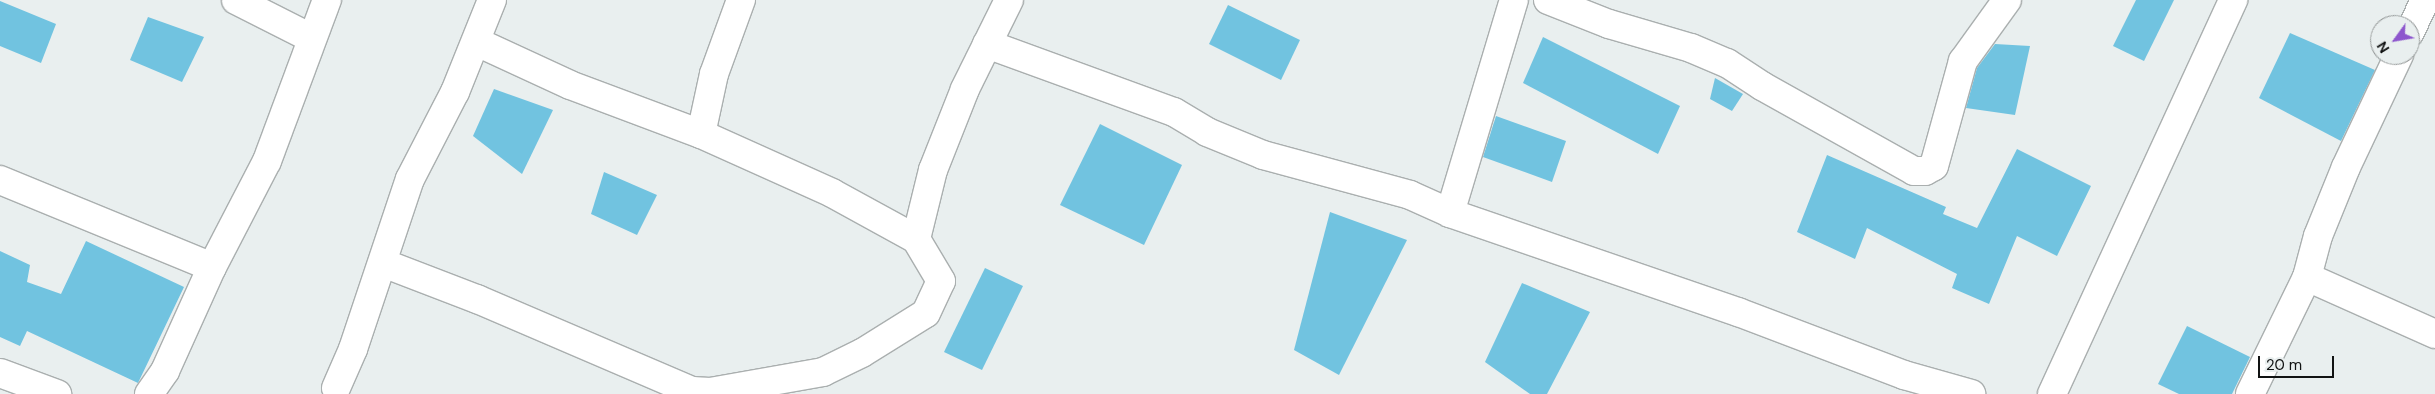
<!DOCTYPE html>
<html>
<head>
<meta charset="utf-8">
<style>
  body { margin:0 }
  #map { position:relative; width:2435px; height:394px; overflow:hidden; background:#e9efef; font-family:"DM Sans",sans-serif }
  div>[style] { position:absolute }
  .building>* { inset:0; background:#71c3e0 }
  .roads { filter:drop-shadow(1px 0 #aaafaf) drop-shadow(-1px 0 #aaafaf) drop-shadow(0 1px #aaafaf) drop-shadow(0 -1px #aaafaf) }
  .minor>* { height:28px; margin:-14px; padding:0 14px; transform-origin:14px; border-radius:14px; background:#fff }
  span { translate:-50% -50%; white-space:nowrap; text-align:center; line-height:1.15; -webkit-text-stroke:4.5px #e9efef; paint-order:stroke }
  .north { position:absolute; left:2370px; top:15px; width:50px; height:50px; box-sizing:border-box; background:#e9efef; border:1px solid #939797; border-radius:50%; rotate:238deg; font-size:14px; font-weight:700; line-height:20px; text-align:center; color:#111313 }
  .north::after { content:''; display:block; margin:auto; width:18px; height:22px; background:#8d56cd; clip-path:polygon(50% 0,100% 100%,50% 72%,0 100%) }
  .scale { position:absolute; left:2258px; top:356px; width:76px; height:22px; box-sizing:border-box; border:2px solid #111313; border-top:0; padding-left:6px; font-size:15px; line-height:18px; white-space:nowrap; color:#111313; -webkit-text-stroke:4px #e9efef; paint-order:stroke }
</style>
</head>
<body>
<div id="map">
  <div class="building">
    <i style="clip-path:polygon(2136px 0,2174px 0,2144px 61px,2113px 46px)"></i>
    <i style="clip-path:polygon(0 1px,56px 24px,41px 63px,0 46px)"></i>
    <i style="clip-path:polygon(1228px 5px,1300px 40px,1281px 80px,1209px 44px)"></i>
    <i style="clip-path:polygon(148px 17px,204px 37px,182px 82px,130px 60px)"></i>
    <i style="clip-path:polygon(2290px 33px,2375px 70px,2341px 141px,2259px 98px)"></i>
    <i style="clip-path:polygon(1543px 37px,1680px 106px,1658px 154px,1523px 83px)"></i>
    <i style="clip-path:polygon(1995px 44px,2030px 46px,2015px 115px,1966px 108px,1977px 68px)"></i>
    <i style="clip-path:polygon(1715px 78px,1743px 94px,1732px 111px,1710px 99px)"></i>
    <i style="clip-path:polygon(494px 89px,553px 110px,522px 174px,473px 136px)"></i>
    <i style="clip-path:polygon(1496px 116px,1566px 141px,1552px 182px,1483px 157px)"></i>
    <i style="clip-path:polygon(1100px 124px,1182px 165px,1144px 245px,1060px 205px)"></i>
    <i style="clip-path:polygon(2017px 149px,2091px 186px,2057px 256px,2017px 236px,1989px 304px,1952px 288px,1957px 274px,1867px 228px,1855px 259px,1797px 232px,1827px 155px,1946px 207px,1943px 214px,1977px 228px)"></i>
    <i style="clip-path:polygon(604px 172px,657px 195px,637px 235px,591px 214px)"></i>
    <i style="clip-path:polygon(1330px 212px,1407px 240px,1339px 375px,1294px 350px)"></i>
    <i style="clip-path:polygon(86px 241px,184px 287px,138px 383px,27px 331px,20px 346px,0 337px,0 251px,30px 265px,27px 282px,61px 294px)"></i>
    <i style="clip-path:polygon(985px 268px,1023px 286px,982px 370px,944px 352px)"></i>
    <i style="clip-path:polygon(1522px 283px,1590px 312px,1547px 394px,1530px 394px,1485px 362px)"></i>
    <i style="clip-path:polygon(2187px 326px,2250px 357px,2232px 394px,2179px 394px,2158px 384px)"></i>
  </div>
  <div class="roads">
    <div class="minor">
      <i style="left:236px;top:0;width:84px;rotate:26.9deg"></i>
      <i style="left:1548px;top:0;width:66px;rotate:21.5deg"></i>
      <i style="left:1609px;top:24px;width:85px;rotate:16.3deg"></i>
      <i style="left:1691px;top:48px;width:39px;rotate:23deg"></i>
      <i style="left:1727px;top:63px;width:42px;rotate:33.3deg"></i>
      <i style="left:1762px;top:86px;width:174px;rotate:29.2deg"></i>
      <i style="left:1914px;top:171px;width:11px"></i>
      <i style="left:1925px;top:171px;width:10px;rotate:-29deg"></i>
      <i style="left:1934px;top:166px;width:109px;rotate:-74.6deg"></i>
      <i style="left:1963px;top:61px;width:75px;rotate:-54.2deg"></i>
      <i style="left:2410px;top:32px;width:35px;rotate:-65deg"></i>
      <i style="left:477px;top:42px;width:102px;rotate:24.8deg"></i>
      <i style="left:570px;top:85px;width:140px;rotate:20.5deg"></i>
      <i style="left:701px;top:134px;width:144px;rotate:24.2deg"></i>
      <i style="left:832px;top:193px;width:96px;rotate:28.7deg"></i>
      <i style="left:987px;top:44px;width:199px;rotate:20deg"></i>
      <i style="left:1174px;top:112px;width:39px;rotate:31deg"></i>
      <i style="left:1207px;top:132px;width:61px;rotate:22.3deg"></i>
      <i style="left:1263px;top:155px;width:152px;rotate:15.2deg"></i>
      <i style="left:1410px;top:195px;width:44px;rotate:24.2deg"></i>
      <i style="left:1450px;top:213px;width:305px;rotate:19deg"></i>
      <i style="left:1738px;top:312px;width:178px;rotate:20.8deg"></i>
      <i style="left:1904px;top:375px;width:70px;rotate:15.8deg"></i>
      <i style="left:701px;top:134px;width:61px;rotate:-77.8deg"></i>
      <i style="left:714px;top:74px;width:79px;rotate:-70deg"></i>
      <i style="left:0;top:180px;width:229px;rotate:22.3deg"></i>
      <i style="left:1450px;top:213px;width:222px;rotate:-73.3deg"></i>
      <i style="left:383px;top:263px;width:101px;rotate:21deg"></i>
      <i style="left:477px;top:299px;width:234px;rotate:23.2deg"></i>
      <i style="left:692px;top:391px;width:18px;rotate:3deg"></i>
      <i style="left:710px;top:392px;width:115px;rotate:-10deg"></i>
      <i style="left:823px;top:372px;width:43px;rotate:-26deg"></i>
      <i style="left:862px;top:353px;width:75px;rotate:-32deg"></i>
      <i style="left:926px;top:313px;width:35px;rotate:-65deg"></i>
      <i style="left:941px;top:281px;width:49px;rotate:-120.8deg"></i>
      <i style="left:916px;top:239px;width:71px;rotate:-76.2deg"></i>
      <i style="left:933px;top:170px;width:87px;rotate:-68.4deg"></i>
      <i style="left:965px;top:89px;width:99px;rotate:-63.7deg"></i>
      <i style="left:2307px;top:277px;width:140px;rotate:24deg"></i>
      <i style="left:0;top:373px;width:61px;rotate:20.2deg"></i>
      <i style="left:336px;top:388px;width:43px;rotate:-66.4deg"></i>
      <i style="left:353px;top:349px;width:179px;rotate:-71.5deg"></i>
      <i style="left:410px;top:179px;width:98px;rotate:-62.7deg"></i>
      <i style="left:455px;top:92px;width:99px;rotate:-68.1deg"></i>
      <i style="left:149px;top:394px;width:28px;rotate:-55deg"></i>
      <i style="left:165px;top:371px;width:114px;rotate:-65.7deg"></i>
      <i style="left:212px;top:267px;width:119px;rotate:-62.6deg"></i>
      <i style="left:267px;top:161px;width:172px;rotate:-69.6deg"></i>
      <i style="left:2052px;top:394px;width:434px;rotate:-65.3deg"></i>
      <i style="left:2250px;top:394px;width:130px;rotate:-64deg"></i>
      <i style="left:2307px;top:277px;width:42px;rotate:-75deg"></i>
      <i style="left:2318px;top:236px;width:74px;rotate:-67.9deg"></i>
      <i style="left:2346px;top:167px;width:124px;rotate:-64.7deg"></i>
    </div>
  </div>
  <div class="north">N</div>
  <div class="scale">20 m</div>
</div>
</body>
</html>
